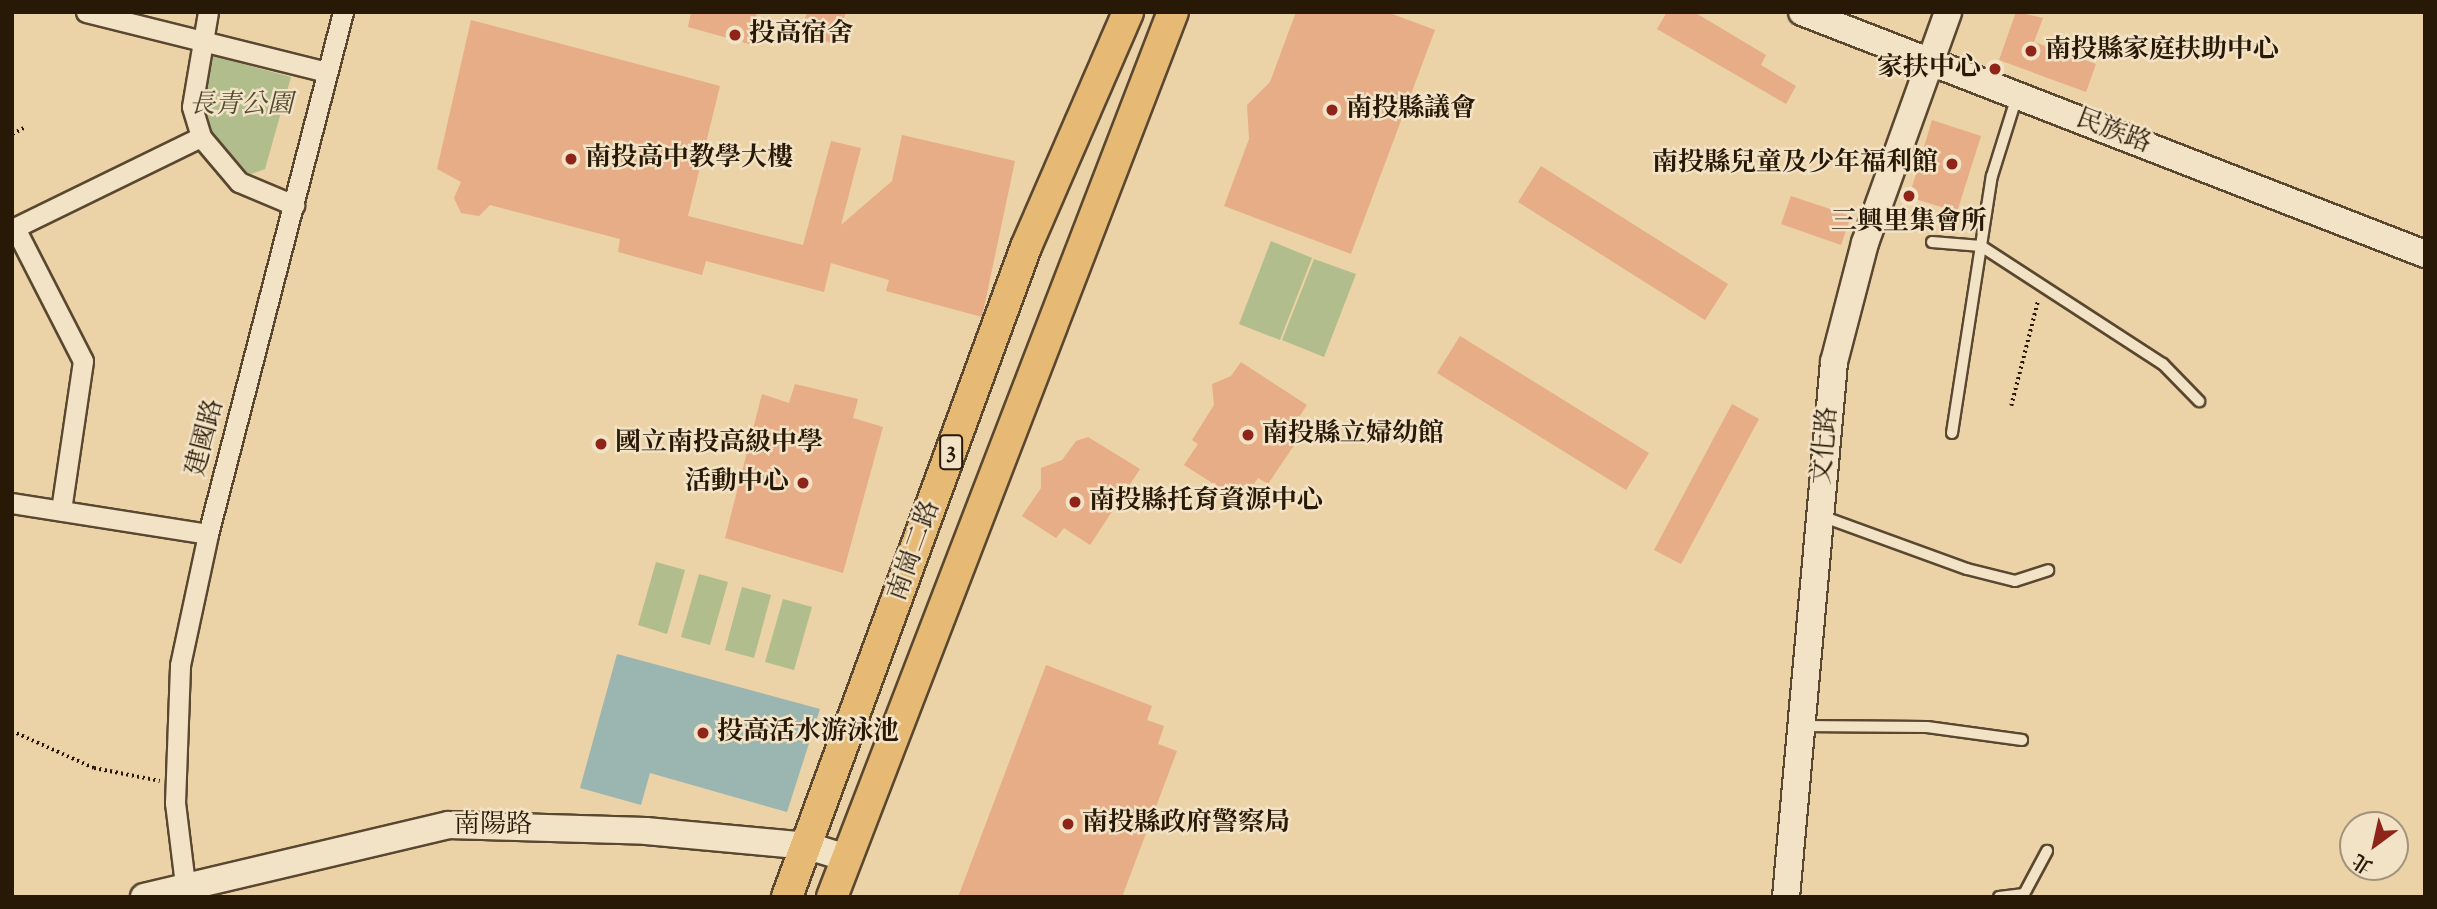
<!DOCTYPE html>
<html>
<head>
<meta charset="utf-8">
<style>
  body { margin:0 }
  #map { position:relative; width:2437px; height:909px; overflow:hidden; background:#ebd2a7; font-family:"Sorts Mill Goudy","Noto Serif TC",serif }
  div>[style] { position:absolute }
  .green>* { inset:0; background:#b1bd8c }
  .water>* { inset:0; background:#9bb5b1 }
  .building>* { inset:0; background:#e6ad86 }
  .path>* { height:3.5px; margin-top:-1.75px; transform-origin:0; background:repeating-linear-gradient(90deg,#281907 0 2px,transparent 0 5.5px) }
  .roads { filter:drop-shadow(2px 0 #59472f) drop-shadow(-2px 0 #59472f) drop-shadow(0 2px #59472f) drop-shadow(0 -2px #59472f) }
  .lane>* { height:10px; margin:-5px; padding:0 5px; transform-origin:5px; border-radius:5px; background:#f2e2c6 }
  .street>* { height:19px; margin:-9.5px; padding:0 9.5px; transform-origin:9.5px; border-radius:9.5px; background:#f2e2c6 }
  .secondary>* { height:26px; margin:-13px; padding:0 13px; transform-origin:13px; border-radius:13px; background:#f2e2c6 }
  .primary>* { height:30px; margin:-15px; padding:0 15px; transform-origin:15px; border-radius:15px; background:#e6b974 }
  .dots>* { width:19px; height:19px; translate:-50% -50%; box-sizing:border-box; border:4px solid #f2e2c6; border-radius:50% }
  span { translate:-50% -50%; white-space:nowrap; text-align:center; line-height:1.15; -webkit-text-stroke:5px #f2e2c6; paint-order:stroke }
  .shield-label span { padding:2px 5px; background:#f2e2c6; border:2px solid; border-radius:5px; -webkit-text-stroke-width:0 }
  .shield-label { font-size:24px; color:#281907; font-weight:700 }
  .poi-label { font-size:26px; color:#281907; font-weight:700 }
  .left { translate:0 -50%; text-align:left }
  .right { translate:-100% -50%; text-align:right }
  .park-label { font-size:26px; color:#514a2f; font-style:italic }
  .street-label { font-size:26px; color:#281907 }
  .frame { position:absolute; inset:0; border:14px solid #281907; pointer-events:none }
  .north { position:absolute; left:2339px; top:811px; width:70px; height:70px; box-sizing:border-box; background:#f2e2c6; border:2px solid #a1927a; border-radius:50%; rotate:213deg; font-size:19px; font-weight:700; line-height:28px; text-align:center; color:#281907 }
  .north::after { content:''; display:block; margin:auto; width:24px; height:32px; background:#8f2418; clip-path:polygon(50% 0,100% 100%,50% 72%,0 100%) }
</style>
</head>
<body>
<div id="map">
  <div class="green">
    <i style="clip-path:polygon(206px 54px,291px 77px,265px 169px,251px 174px,234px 167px,206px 133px,196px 100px)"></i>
    <i style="clip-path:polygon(1271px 241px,1312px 258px,1280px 340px,1239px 324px)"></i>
    <i style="clip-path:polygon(1314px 259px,1356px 274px,1324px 357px,1282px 340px)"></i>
    <i style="clip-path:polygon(656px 562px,685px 570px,667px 634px,638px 625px)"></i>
    <i style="clip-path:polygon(699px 574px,728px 582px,710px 645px,681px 637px)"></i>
    <i style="clip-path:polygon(742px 587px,771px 595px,754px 658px,725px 650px)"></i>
    <i style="clip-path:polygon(783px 599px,812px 607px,794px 670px,765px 662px)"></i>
  </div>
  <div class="water">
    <i style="clip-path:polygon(617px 654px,820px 709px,787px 812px,650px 773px,641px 805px,580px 788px)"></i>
  </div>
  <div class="building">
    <i style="clip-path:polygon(691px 12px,757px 12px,749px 44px,688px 27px)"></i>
    <i style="clip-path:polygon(807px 12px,846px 12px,836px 44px,800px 34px)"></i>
    <i style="clip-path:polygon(1296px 12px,1387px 12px,1435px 30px,1351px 254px,1224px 206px,1249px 139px,1247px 105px,1270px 82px)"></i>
    <i style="clip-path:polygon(1667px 12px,1694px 12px,1766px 55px,1761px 65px,1796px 86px,1786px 104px,1657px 29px)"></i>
    <i style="clip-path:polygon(2016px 12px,2043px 18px,2034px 42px,2096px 64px,2086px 92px,1999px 60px)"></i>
    <i style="clip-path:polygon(471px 20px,720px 86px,688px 216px,803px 245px,831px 141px,861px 148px,841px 225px,892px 181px,902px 135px,1015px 161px,982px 317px,886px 291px,889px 280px,831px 263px,824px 292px,706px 261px,702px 275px,618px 252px,620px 239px,490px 205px,479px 216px,461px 213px,454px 198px,461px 182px,437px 169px)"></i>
    <i style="clip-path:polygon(1932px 120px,1981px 136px,1957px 212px,1909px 197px)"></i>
    <i style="clip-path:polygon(1541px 166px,1728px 284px,1705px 320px,1518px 202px)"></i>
    <i style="clip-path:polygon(1791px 196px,1851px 216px,1841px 245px,1781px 224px)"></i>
    <i style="clip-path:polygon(1460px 336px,1649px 453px,1626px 490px,1437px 373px)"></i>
    <i style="clip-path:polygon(1241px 362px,1307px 405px,1295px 423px,1305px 429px,1268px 484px,1258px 478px,1242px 502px,1184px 465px,1198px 444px,1192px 440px,1214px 405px,1212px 384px,1231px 376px)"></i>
    <i style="clip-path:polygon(795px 384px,858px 399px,853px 418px,883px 427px,843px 573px,725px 538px,762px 394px,789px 403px)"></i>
    <i style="clip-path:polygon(1732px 404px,1759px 419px,1681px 564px,1654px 550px)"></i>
    <i style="clip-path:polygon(1088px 437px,1140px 469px,1090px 545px,1064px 528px,1056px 538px,1022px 516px,1041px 488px,1041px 468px,1062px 460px,1076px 441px)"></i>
    <i style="clip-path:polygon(1046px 665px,1152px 706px,1147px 720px,1164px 726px,1158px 744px,1177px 751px,1122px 897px,958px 897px)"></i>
  </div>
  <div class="path">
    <i style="left:12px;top:134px;width:16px;rotate:-27deg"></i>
    <i style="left:2011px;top:406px;width:109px;rotate:-75.7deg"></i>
    <i style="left:12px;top:731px;width:90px;rotate:24.3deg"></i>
    <i style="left:94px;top:768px;width:67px;rotate:11.1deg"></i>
  </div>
  <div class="roads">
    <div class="lane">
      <i style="left:1932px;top:242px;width:49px;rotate:4.7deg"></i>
      <i style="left:1981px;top:246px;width:217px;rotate:33deg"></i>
      <i style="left:2163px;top:364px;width:52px;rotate:45.8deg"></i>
      <i style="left:1952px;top:433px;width:260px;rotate:-81.2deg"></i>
      <i style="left:1992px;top:176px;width:84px;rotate:-72.6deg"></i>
      <i style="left:1824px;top:517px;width:152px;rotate:20deg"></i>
      <i style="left:1967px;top:569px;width:49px;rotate:14deg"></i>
      <i style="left:2015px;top:581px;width:35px;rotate:-18deg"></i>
      <i style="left:1801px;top:726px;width:126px;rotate:0.5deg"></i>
      <i style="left:1927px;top:727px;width:96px;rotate:7.8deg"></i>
      <i style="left:1999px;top:897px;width:25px;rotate:-7deg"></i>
      <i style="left:2024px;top:894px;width:49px;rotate:-61.9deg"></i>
    </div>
    <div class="street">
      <i style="left:86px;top:12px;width:247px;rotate:14deg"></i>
      <i style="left:208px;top:12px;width:96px;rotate:99.6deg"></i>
      <i style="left:192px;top:107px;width:31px;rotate:73deg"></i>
      <i style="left:201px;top:137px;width:59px;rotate:49.8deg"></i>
      <i style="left:239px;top:182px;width:60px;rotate:22.7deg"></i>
      <i style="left:15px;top:228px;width:149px;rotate:62.9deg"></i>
      <i style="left:83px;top:361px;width:151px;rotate:98.4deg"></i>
      <i style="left:12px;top:229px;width:210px;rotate:-26deg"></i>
      <i style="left:12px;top:503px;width:198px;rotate:9deg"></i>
      <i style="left:185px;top:884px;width:82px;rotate:-97deg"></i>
      <i style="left:175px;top:803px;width:138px;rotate:-87.9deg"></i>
      <i style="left:180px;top:665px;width:134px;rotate:-77.9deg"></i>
      <i style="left:208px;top:534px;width:539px;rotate:-75.5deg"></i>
    </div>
    <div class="secondary">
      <i style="left:1802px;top:12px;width:668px;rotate:21.23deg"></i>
      <i style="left:144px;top:897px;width:312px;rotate:-13.3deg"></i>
      <i style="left:448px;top:825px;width:198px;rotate:1.7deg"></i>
      <i style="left:646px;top:831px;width:163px;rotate:5.3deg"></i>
      <i style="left:808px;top:846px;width:41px;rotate:17.1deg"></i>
      <i style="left:1786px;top:897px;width:537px;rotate:-84.87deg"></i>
      <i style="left:1834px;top:362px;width:123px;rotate:-75.4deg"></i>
      <i style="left:1865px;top:243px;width:245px;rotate:-70.2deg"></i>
    </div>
    <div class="primary">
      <i style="left:787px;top:897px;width:693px;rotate:-69.81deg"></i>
      <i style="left:1026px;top:247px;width:256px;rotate:-66.5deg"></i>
      <i style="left:832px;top:897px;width:948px;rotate:-68.93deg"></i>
    </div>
  </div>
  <div class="dots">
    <i style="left:735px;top:35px;background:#8f2418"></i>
    <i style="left:2031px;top:51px;background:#8f2418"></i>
    <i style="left:1995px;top:69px;background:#8f2418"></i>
    <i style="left:1332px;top:110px;background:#8f2418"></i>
    <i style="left:571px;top:159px;background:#8f2418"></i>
    <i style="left:1952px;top:164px;background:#8f2418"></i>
    <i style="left:1909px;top:196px;background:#8f2418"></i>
    <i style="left:1248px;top:435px;background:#8f2418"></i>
    <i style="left:601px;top:444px;background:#8f2418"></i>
    <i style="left:803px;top:483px;background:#8f2418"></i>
    <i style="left:1075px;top:502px;background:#8f2418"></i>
    <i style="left:703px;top:733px;background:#8f2418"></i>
    <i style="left:1068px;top:824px;background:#8f2418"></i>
  </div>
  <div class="shield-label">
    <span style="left:951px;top:452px">3</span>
  </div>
  <div class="poi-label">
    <span class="left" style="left:749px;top:35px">投高宿舍</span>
    <span class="left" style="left:2045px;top:51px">南投縣家庭扶助中心</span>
    <span class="right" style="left:1981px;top:69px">家扶中心</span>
    <span class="left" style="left:1346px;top:110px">南投縣議會</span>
    <span class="left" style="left:585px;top:159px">南投高中教學大樓</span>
    <span class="right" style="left:1938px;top:164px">南投縣兒童及少年福利館</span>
    <span style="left:1909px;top:223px">三興里集會所</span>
    <span class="left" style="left:1262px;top:435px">南投縣立婦幼館</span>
    <span class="left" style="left:615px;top:444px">國立南投高級中學</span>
    <span class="right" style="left:789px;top:483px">活動中心</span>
    <span class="left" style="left:1089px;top:502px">南投縣托育資源中心</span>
    <span class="left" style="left:717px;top:733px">投高活水游泳池</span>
    <span class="left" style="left:1082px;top:824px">南投縣政府警察局</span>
  </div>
  <div class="park-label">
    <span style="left:241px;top:106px">長青公園</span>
  </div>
  <div class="street-label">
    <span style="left:2113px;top:132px;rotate:21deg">民族路</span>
    <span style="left:206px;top:438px;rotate:-75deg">建國路</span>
    <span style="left:1826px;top:446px;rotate:-85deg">文化路</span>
    <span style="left:915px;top:551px;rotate:-70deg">南崗二路</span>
    <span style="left:493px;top:826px">南陽路</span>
  </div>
  <div class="frame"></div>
  <div class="north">北</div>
</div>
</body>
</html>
